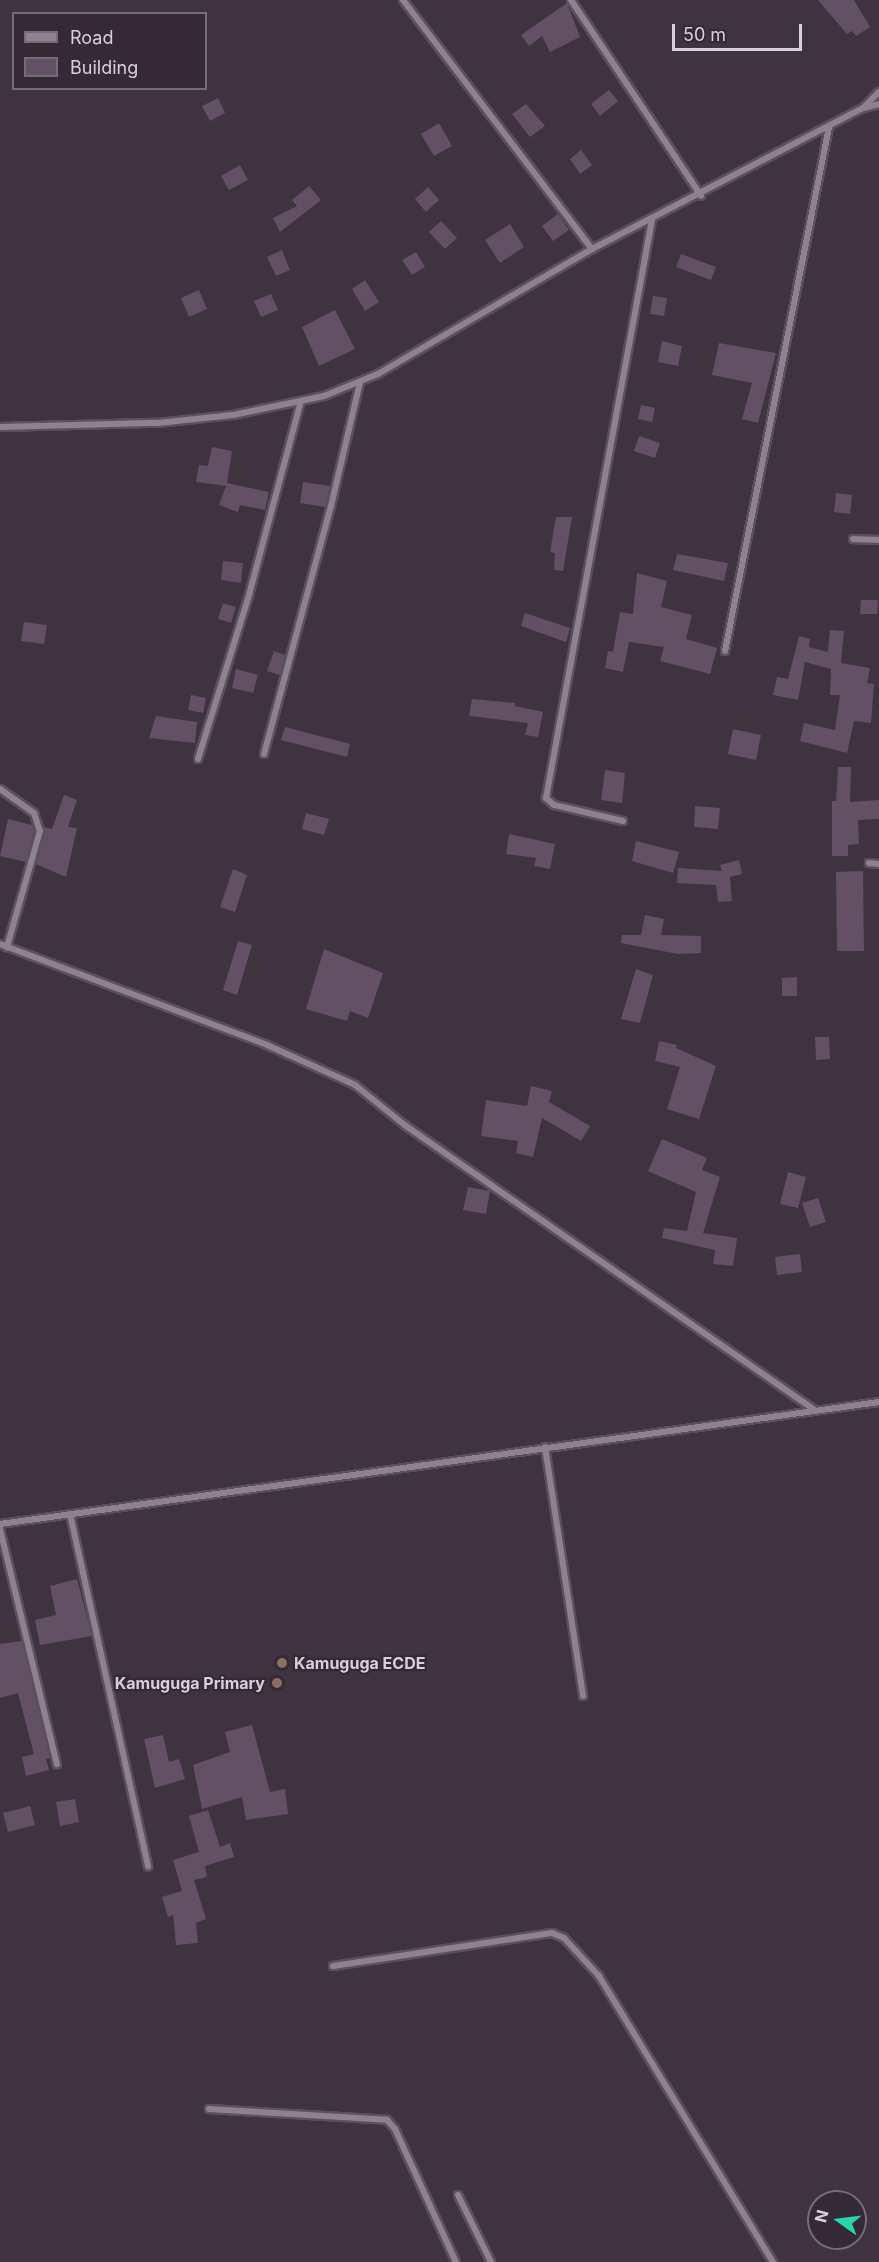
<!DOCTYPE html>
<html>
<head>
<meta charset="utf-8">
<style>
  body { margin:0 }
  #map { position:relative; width:879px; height:2262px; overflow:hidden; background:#3f3340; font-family:Inter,sans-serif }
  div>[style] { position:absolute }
  .building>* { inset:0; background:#635064 }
  .roads { filter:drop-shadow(2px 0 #5b515c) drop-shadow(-2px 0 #5b515c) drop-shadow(0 2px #5b515c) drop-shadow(0 -2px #5b515c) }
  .street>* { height:6px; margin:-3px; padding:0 3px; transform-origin:3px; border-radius:3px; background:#8f8190 }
  .dots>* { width:16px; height:16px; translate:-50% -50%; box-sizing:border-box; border:3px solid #352936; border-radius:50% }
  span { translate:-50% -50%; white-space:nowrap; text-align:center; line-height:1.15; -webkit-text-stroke:4.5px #352936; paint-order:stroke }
  .poi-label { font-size:16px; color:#d8d0d8; font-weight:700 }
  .left { translate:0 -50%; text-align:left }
  .right { translate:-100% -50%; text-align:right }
  .legend { position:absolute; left:12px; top:12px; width:195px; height:78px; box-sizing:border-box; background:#352936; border:2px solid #766c77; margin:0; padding:8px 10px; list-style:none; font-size:18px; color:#d8d0d8 }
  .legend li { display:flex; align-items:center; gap:12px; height:30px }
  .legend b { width:30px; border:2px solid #766c77 }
  .north { position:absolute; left:807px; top:2190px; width:60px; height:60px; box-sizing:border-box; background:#352936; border:2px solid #766c77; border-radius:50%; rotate:284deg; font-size:16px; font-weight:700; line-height:24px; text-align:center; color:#d8d0d8 }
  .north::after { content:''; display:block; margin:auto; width:21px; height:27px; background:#28d5ad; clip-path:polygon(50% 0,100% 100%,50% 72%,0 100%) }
  .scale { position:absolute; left:672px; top:24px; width:130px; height:27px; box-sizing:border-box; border:3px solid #d8d0d8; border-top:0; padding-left:8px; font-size:18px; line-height:21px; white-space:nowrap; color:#d8d0d8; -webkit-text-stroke:4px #352936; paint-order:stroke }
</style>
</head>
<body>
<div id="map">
  <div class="building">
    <i style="clip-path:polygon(818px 0,854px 0,870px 27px,856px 36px,852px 31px,847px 34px)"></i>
    <i style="clip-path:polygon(567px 3px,580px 37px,550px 52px,542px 36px,529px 46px,521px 35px)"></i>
    <i style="clip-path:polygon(609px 90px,618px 101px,600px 116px,591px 104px)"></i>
    <i style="clip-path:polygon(218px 98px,225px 113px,210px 121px,202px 106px)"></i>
    <i style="clip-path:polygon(526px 104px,545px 126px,530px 137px,512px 114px)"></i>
    <i style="clip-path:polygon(439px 123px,452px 146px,434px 156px,421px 134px)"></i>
    <i style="clip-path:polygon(581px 150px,592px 165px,580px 174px,570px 159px)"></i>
    <i style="clip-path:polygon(240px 165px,248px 180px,229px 190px,221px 176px)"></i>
    <i style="clip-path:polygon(309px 186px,321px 200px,280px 232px,273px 218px,297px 206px,292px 200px)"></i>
    <i style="clip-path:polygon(428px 187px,439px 200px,426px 212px,415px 199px)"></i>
    <i style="clip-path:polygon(558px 214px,569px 230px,553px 241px,542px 226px)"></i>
    <i style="clip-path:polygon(441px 221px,457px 238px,445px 249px,429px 232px)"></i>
    <i style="clip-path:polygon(510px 224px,524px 247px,500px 263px,485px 240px)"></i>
    <i style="clip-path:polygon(282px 250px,290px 270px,276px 276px,267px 257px)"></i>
    <i style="clip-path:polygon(416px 252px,425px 267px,412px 275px,402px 260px)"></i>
    <i style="clip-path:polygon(681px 254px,716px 267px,711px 280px,676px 267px)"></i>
    <i style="clip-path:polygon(365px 280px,379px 302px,365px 311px,352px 289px)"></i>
    <i style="clip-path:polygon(199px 290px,207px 309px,189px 317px,181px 298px)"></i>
    <i style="clip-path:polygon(271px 294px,278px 310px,261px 317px,254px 301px)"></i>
    <i style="clip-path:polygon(653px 296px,667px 298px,664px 316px,650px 314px)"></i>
    <i style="clip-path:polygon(335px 310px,355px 349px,319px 366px,302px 327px)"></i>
    <i style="clip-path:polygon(662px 341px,682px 346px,678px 366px,658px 362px)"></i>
    <i style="clip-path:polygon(719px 343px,776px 353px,758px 423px,742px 419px,752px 383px,712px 375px)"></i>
    <i style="clip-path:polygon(641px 405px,655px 408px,652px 422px,638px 419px)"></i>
    <i style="clip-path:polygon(639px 436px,660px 443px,655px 458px,634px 451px)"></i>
    <i style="clip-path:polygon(212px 447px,232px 451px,227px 483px,269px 492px,265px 510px,240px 505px,238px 512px,219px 505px,226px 486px,196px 482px,199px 465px,208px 466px)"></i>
    <i style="clip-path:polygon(303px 482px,330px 486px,325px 507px,300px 503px)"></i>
    <i style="clip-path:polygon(836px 493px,852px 495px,850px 514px,834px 512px)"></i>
    <i style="clip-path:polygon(556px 517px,572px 517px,563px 571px,554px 570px,555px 553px,550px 552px)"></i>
    <i style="clip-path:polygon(677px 554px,728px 563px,724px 581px,673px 570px)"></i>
    <i style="clip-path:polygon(223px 561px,243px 563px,241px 583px,221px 580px)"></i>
    <i style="clip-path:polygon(637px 573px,667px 581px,661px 607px,692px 615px,686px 639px,717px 648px,710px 674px,660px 661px,664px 647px,629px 642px,623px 672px,605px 668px,608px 651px,613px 652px,620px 612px,633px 614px)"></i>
    <i style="clip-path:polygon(861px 600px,878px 600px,877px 614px,860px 614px)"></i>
    <i style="clip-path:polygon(223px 603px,236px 607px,231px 623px,218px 619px)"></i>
    <i style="clip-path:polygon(525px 613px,570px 628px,566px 642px,521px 626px)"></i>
    <i style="clip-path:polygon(24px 622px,47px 625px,44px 644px,21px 641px)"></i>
    <i style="clip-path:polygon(830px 630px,844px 631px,841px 663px,870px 668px,867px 683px,874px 684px,871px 723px,854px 721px,847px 753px,800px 741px,804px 723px,835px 730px,840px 695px,830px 695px,831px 669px,805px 662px,798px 700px,773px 695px,777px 677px,788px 679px,799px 636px,810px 639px,809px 647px,828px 652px)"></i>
    <i style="clip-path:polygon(274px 651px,285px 655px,280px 675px,267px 671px)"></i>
    <i style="clip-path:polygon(236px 669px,258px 675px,253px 693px,232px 688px)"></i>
    <i style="clip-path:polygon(191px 695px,206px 698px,203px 713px,188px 710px)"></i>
    <i style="clip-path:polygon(472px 699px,515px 703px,515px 706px,543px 712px,538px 737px,525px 735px,528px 723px,469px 716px)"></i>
    <i style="clip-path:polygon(156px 716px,197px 722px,195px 743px,149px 738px)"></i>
    <i style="clip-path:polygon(285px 727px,350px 744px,347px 757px,281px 740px)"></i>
    <i style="clip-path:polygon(733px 729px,761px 735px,756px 760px,728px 754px)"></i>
    <i style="clip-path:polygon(838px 767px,851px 767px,850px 802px,879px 800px,879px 819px,858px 820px,859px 844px,848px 845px,848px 856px,832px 856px,832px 801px,836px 801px)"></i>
    <i style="clip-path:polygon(605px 770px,625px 773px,622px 803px,601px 800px)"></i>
    <i style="clip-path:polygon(64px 795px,77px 800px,68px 827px,77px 828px,66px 877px,36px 864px,44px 827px,52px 829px)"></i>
    <i style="clip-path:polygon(695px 806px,720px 808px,718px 829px,694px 827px)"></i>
    <i style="clip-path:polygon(306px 813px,329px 819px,324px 835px,302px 829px)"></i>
    <i style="clip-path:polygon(8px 819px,32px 825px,34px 831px,26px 862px,0 856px)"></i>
    <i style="clip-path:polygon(509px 834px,555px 844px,550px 869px,534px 866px,536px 858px,506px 854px)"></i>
    <i style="clip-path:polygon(636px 841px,679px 852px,673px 873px,632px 861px)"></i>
    <i style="clip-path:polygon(739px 860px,742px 874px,730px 877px,732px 901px,718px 902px,716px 885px,677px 883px,678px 868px,722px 871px,720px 865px)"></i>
    <i style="clip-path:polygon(233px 869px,247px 875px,235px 912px,220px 907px)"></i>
    <i style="clip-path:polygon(863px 871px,864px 951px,837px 951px,836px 872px)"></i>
    <i style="clip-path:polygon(645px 915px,664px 919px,661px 935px,701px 936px,701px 953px,678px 954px,621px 943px,622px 935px,641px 935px)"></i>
    <i style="clip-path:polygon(238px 941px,252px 945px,237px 995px,223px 990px)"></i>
    <i style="clip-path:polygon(324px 949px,383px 973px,368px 1018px,350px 1011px,347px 1021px,306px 1009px)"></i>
    <i style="clip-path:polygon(636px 969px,653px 975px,640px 1023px,621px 1019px)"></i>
    <i style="clip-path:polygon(797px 977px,797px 996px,782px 996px,782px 978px)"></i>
    <i style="clip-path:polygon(815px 1037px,829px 1037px,830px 1059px,816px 1060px)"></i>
    <i style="clip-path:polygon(659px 1041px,677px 1045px,676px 1048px,716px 1066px,699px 1119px,667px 1109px,680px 1067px,655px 1061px)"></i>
    <i style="clip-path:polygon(531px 1086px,552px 1091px,549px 1102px,590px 1126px,581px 1141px,542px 1118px,533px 1157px,516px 1153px,518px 1141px,481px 1136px,486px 1100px,527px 1106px)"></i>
    <i style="clip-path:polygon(662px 1139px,707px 1158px,702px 1170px,720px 1177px,703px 1233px,737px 1238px,733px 1266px,713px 1264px,715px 1250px,662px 1238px,664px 1228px,687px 1231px,696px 1192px,648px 1171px)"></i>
    <i style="clip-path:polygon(788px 1172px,806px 1177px,798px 1208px,780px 1204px)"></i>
    <i style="clip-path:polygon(468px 1187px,490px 1191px,486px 1214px,463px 1210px)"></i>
    <i style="clip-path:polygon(818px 1198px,826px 1222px,810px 1227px,802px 1203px)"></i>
    <i style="clip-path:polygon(800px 1254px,802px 1272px,777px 1275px,775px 1257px)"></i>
    <i style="clip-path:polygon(77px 1579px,92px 1636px,40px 1645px,35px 1620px,56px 1615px,50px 1586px)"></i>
    <i style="clip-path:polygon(22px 1641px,50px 1758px,46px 1759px,49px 1770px,26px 1776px,22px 1757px,34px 1754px,18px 1693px,0 1698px,0 1644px)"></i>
    <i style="clip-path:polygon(252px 1725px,270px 1792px,285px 1789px,288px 1814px,246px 1820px,242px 1797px,202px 1809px,193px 1765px,230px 1752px,225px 1732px)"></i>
    <i style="clip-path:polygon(163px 1735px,169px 1762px,179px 1759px,185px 1779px,155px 1788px,144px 1739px)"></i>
    <i style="clip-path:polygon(75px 1799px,79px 1822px,60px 1826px,56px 1802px)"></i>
    <i style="clip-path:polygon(30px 1806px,35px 1825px,8px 1832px,3px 1813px)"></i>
    <i style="clip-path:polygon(208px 1810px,220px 1847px,230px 1843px,234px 1857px,205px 1866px,207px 1877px,194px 1880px,206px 1919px,196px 1923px,198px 1943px,176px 1945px,173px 1915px,168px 1917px,162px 1897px,182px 1891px,173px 1860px,199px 1852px,189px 1816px)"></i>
  </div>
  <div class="roads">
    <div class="street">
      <i style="left:403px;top:0;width:313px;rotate:52.8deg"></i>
      <i style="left:571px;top:0;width:235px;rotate:56.4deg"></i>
      <i style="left:864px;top:108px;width:16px;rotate:-15deg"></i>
      <i style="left:0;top:427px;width:158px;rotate:-1.5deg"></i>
      <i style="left:158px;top:423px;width:75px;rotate:-6.1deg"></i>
      <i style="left:233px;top:415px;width:93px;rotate:-11.8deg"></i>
      <i style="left:324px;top:396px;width:58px;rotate:-22.2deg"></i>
      <i style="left:378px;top:374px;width:248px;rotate:-30.3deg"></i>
      <i style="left:592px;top:249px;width:305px;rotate:-27.5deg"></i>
      <i style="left:863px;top:108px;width:23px;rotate:-45deg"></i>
      <i style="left:853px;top:539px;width:26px;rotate:2deg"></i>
      <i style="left:725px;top:651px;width:534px;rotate:-78.77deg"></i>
      <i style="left:264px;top:754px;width:257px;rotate:-74.9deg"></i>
      <i style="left:331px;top:506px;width:127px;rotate:-76.8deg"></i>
      <i style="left:198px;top:759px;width:172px;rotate:-72.7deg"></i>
      <i style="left:249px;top:595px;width:198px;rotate:-75deg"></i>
      <i style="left:0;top:789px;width:42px;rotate:35.2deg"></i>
      <i style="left:34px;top:813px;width:19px;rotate:72deg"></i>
      <i style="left:40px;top:831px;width:121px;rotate:105.9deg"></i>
      <i style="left:623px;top:821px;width:71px;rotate:-166.9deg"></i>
      <i style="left:554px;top:805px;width:11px;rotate:-139deg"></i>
      <i style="left:546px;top:798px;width:588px;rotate:-79.61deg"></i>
      <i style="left:869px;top:863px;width:10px;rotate:6deg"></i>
      <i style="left:0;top:944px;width:285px;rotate:20.7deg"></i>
      <i style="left:267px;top:1045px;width:97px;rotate:24.4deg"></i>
      <i style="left:355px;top:1085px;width:65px;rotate:38.8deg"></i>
      <i style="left:406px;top:1126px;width:496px;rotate:34.8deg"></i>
      <i style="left:545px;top:1447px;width:252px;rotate:81.3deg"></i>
      <i style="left:70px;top:1514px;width:361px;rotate:77.5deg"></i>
      <i style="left:0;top:1524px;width:887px;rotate:-7.9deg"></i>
      <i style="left:0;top:1529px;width:242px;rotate:76.4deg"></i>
      <i style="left:333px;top:1966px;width:221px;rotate:-8.6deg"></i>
      <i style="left:552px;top:1933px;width:13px;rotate:23deg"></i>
      <i style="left:564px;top:1938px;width:52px;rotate:47.4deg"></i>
      <i style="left:599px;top:1976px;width:335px;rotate:58.7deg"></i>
      <i style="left:209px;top:2109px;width:178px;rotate:3.5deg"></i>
      <i style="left:387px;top:2120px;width:12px;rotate:48deg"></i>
      <i style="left:395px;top:2129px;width:146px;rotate:65.4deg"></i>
      <i style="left:458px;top:2195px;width:75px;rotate:63.8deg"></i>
    </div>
  </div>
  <div class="dots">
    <i style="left:282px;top:1663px;background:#8d6e63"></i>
    <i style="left:277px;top:1683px;background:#8d6e63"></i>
  </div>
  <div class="poi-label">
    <span class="left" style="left:294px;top:1663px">Kamuguga ECDE</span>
    <span class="right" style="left:265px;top:1683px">Kamuguga Primary</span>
  </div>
  <ul class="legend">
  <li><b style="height:8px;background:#8f8190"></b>Road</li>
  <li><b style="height:16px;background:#635064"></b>Building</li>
  </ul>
  <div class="north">N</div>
  <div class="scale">50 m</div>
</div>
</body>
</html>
